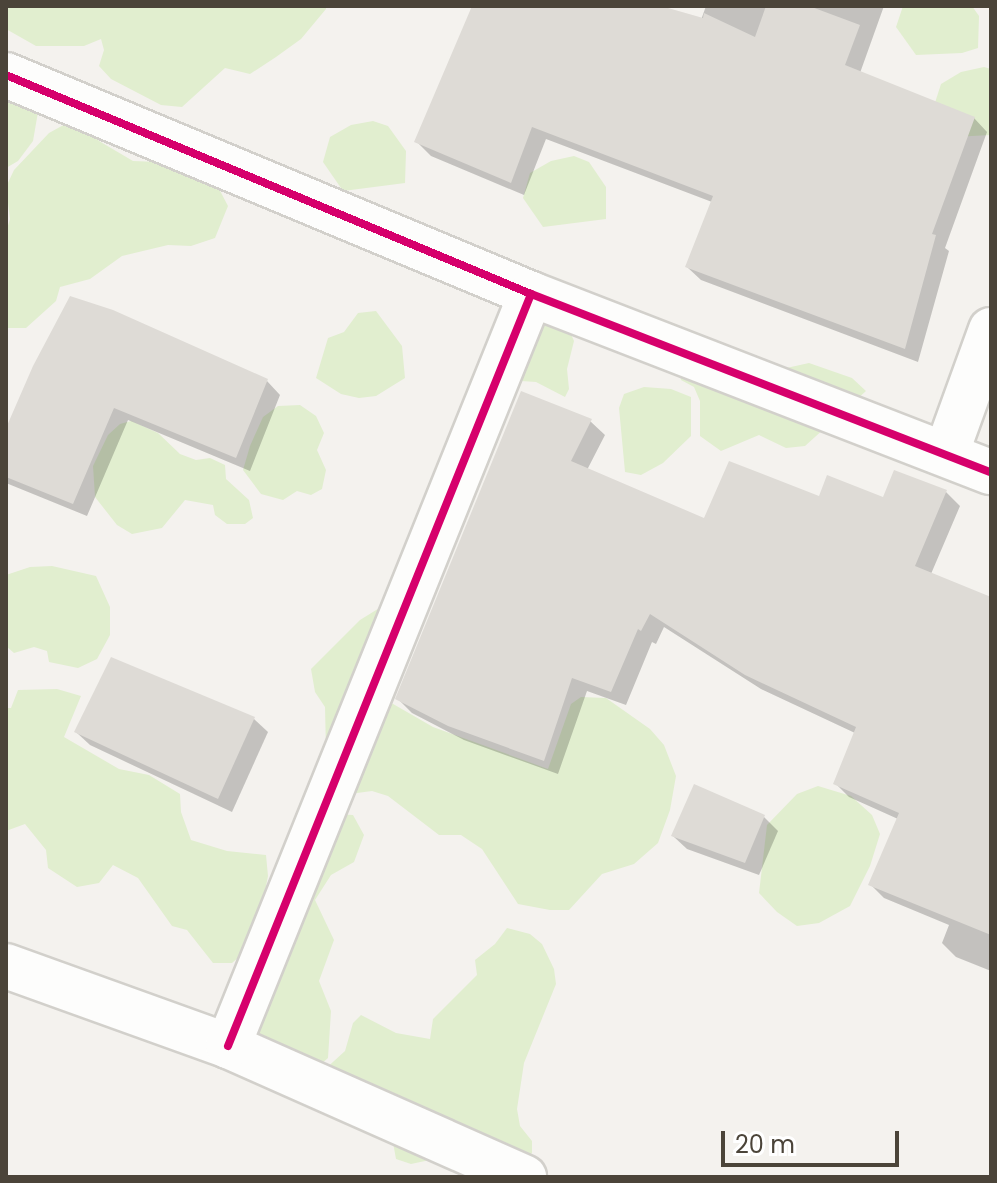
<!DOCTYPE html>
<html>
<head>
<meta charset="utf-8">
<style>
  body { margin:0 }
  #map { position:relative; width:997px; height:1183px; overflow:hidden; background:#f4f2ee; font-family:Poppins,sans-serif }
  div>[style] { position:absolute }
  .green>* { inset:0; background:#e1eecf }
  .shadow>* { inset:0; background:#0003 }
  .building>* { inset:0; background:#dedbd6 }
  .roads { filter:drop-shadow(2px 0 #d2d0cb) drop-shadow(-2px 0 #d2d0cb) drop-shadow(0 2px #d2d0cb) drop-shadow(0 -2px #d2d0cb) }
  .minor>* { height:44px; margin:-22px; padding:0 22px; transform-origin:22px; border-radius:22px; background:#fdfdfc }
  .cycleway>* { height:8px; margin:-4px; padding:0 4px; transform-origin:4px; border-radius:4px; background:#d6006c }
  span { translate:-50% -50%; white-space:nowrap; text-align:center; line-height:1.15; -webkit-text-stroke:6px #fff; paint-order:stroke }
  .frame { position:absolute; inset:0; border:8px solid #4b4439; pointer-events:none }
  .scale { position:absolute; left:721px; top:1131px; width:178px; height:36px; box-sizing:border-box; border:4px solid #4b4439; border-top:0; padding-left:10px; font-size:24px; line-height:28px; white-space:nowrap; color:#4b4439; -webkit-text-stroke:6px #fff; paint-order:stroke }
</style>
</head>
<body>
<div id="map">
  <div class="green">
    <i style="clip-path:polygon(6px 6px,326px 6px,326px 9px,301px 39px,276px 57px,250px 74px,225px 68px,182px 107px,161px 105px,111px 79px,99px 66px,104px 50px,101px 39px,84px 46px,36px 46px,6px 29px)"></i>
    <i style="clip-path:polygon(903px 6px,972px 6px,979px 16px,978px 48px,962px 53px,916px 55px,896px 27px)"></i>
    <i style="clip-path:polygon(984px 67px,991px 69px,991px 135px,953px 137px,933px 109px,941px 84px,961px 72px)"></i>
    <i style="clip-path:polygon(6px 97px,38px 112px,33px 141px,18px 161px,6px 168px)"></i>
    <i style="clip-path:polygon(373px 121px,388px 126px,406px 151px,405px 183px,343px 191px,323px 162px,330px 137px,351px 125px)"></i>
    <i style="clip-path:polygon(69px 122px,88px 127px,99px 141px,133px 161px,158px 162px,217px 185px,228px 206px,215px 238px,191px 246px,168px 245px,122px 256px,90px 279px,60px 287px,56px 301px,26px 328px,6px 328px,6px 232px,10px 219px,6px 187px,14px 170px,49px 133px)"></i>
    <i style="clip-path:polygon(574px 156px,589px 162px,606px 187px,606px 219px,543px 227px,523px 198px,530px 173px,551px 161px)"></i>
    <i style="clip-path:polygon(376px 311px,402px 346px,405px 378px,376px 396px,359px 398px,341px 394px,316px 378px,328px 338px,344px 332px,358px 313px)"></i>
    <i style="clip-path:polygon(535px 321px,550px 321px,570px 332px,574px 341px,567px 369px,569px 389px,565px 397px,536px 382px,521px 381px,511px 368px)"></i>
    <i style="clip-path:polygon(809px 363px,852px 378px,866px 391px,805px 446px,786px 448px,759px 435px,721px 451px,700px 436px,700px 401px,694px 387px,681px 380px,679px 369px,782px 369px)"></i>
    <i style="clip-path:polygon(644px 387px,671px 389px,691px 397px,691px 436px,663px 463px,641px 475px,625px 472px,619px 408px,624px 394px)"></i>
    <i style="clip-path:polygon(300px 405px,316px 416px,324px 433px,317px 450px,326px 470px,322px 489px,311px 495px,297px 491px,283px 500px,261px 494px,243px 470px,250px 446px,263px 417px,278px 406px)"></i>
    <i style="clip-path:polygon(131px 421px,158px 433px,180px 454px,196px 460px,210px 458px,225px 465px,226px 479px,249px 500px,253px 518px,245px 524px,227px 524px,215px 515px,213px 505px,185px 500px,162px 528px,132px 534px,117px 525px,95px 497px,93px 466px,108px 435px,120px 424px)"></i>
    <i style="clip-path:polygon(52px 566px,96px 576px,110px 607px,110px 635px,97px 659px,78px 668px,49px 662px,47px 651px,34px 647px,14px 653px,6px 646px,6px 575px,30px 567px)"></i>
    <i style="clip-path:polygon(381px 607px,381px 697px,433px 727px,548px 769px,571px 704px,581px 697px,606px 698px,650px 729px,664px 745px,676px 776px,670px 810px,658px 843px,634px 864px,602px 874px,569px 910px,550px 910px,518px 904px,482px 849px,461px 835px,439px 835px,388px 796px,372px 791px,342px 795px,326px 751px,325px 707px,315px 692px,311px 669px,360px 620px)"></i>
    <i style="clip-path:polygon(57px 689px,81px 696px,64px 737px,119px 769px,149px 775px,180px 794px,181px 812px,191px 840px,227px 851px,266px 855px,268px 876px,259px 921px,246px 951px,232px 963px,213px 963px,187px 930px,172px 926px,138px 878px,113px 865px,99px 883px,77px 887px,48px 868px,46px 850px,25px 824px,6px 831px,6px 708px,11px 708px,18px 690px)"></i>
    <i style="clip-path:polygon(818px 786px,851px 796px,872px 815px,880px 834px,870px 866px,850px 906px,819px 923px,797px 926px,777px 912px,759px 893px,767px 825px,797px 794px)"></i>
    <i style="clip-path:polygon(318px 813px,353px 815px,364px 835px,354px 862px,331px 875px,315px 900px,334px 940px,319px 981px,331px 1011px,328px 1058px,312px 1072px,251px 1080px,244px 976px)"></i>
    <i style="clip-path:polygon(507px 928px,530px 934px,542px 944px,554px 969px,556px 984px,524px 1063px,517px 1109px,520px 1126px,532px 1141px,532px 1153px,521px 1162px,439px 1158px,411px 1164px,396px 1159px,392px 1137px,322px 1072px,345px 1051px,353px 1023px,361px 1015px,396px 1033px,430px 1039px,433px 1019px,477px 975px,475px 960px,495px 944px)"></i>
  </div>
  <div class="shadow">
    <i style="clip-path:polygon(475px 6px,654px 6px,701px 20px,706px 6px,884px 6px,860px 73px,974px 118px,987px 132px,945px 248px,949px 251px,918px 362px,701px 280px,687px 267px,712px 202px,546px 139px,524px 195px,431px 156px,417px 142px)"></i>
    <i style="clip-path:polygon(35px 366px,267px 381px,280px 395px,250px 471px,128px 420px,87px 516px,6px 483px,6px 433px)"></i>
    <i style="clip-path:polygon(590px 421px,605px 435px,587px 470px,705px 521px,820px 499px,884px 500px,946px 492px,960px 506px,931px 574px,991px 599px,991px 971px,956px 957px,942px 943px,949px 925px,884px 898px,870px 884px,898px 819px,849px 797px,835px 783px,855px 733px,761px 689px,664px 627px,656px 644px,652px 642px,626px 705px,587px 691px,558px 774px,464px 740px,412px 713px,397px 698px)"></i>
    <i style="clip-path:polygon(254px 719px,268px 732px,232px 812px,90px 745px,76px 732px)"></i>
    <i style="clip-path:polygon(764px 817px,778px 831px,759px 875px,687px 849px,673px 836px)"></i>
  </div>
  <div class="building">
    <i style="clip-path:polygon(472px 6px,661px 6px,703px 18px,704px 13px,755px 37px,766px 6px,809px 6px,860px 25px,845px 65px,975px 117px,932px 234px,936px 235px,905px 349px,685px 267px,713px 196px,532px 127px,511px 183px,414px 142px)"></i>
    <i style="clip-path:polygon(70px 296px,113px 310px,268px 379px,236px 458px,114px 408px,73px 504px,6px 477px,6px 428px,33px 366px)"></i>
    <i style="clip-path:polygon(521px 391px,592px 419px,571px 461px,704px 518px,729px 461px,819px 496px,827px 475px,883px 497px,894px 470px,947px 490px,915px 566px,991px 597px,991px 935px,868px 885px,899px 813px,833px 784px,856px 727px,745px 675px,650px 614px,641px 631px,638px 629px,611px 692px,572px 678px,544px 761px,448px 726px,395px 699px)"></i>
    <i style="clip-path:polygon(111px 657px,255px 717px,218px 799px,74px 732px)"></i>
    <i style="clip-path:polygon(694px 784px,765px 815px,745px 863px,671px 836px)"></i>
  </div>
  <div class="roads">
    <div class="minor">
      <i style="left:6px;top:75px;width:569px;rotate:22.64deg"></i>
      <i style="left:531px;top:294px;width:493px;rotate:21.2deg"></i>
      <i style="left:946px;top:454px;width:132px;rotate:-70.1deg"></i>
      <i style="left:6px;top:966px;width:236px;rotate:19.8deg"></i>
      <i style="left:228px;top:1046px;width:324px;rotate:23.9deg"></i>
      <i style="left:228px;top:1046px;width:811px;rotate:-68.05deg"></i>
    </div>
  </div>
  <div class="cycleway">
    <i style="left:6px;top:75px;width:569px;rotate:22.64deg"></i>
    <i style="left:531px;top:294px;width:493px;rotate:21.2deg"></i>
    <i style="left:228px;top:1046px;width:811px;rotate:-68.05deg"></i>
  </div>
  <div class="frame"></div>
  <div class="scale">20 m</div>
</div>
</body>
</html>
